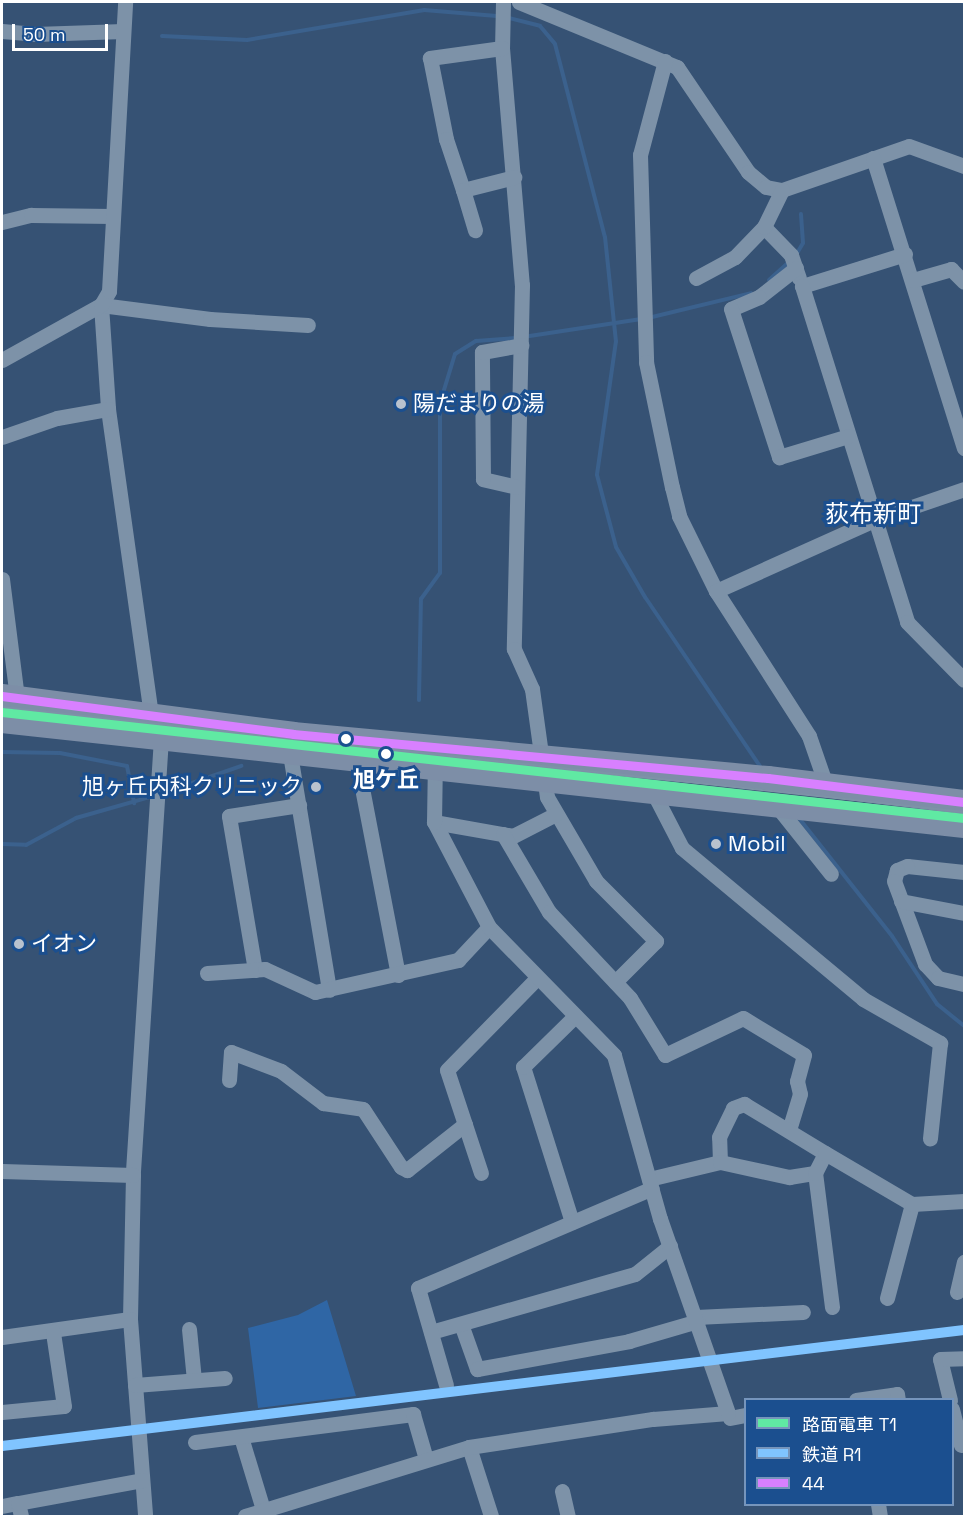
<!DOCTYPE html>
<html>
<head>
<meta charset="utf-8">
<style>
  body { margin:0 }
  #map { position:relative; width:966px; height:1518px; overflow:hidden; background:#365274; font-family:"Space Grotesk","Noto Sans JP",sans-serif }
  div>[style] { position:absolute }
  .green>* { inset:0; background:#2f66a5 }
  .stream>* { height:4px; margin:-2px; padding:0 2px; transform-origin:2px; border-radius:2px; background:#3b618d }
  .street>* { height:15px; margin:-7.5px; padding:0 7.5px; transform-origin:7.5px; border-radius:7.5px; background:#7d92a8 }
  .primary>* { height:24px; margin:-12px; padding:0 12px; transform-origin:12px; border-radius:12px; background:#7d8ea7 }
  .tram>* { height:1.5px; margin:-0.75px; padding:0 0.75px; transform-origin:0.75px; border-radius:0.75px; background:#7e92a7 }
  .bus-1>* { height:9px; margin:-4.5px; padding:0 4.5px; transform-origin:4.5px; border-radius:4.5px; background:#d880ff }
  .rail-1>* { height:10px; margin:-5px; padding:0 5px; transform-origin:5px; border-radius:5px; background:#80c4ff }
  .tram-1>* { height:9px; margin:-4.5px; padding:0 4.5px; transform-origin:4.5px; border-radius:4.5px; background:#60e9a3 }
  .dots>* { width:16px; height:16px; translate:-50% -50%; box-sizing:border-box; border:3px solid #1b4f8f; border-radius:50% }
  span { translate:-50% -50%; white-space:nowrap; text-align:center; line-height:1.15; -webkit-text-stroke:6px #1b4f8f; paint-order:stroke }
  .poi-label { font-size:22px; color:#fff }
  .left { translate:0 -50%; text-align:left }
  .right { translate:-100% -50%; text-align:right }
  .stop-label { font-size:22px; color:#fff; font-weight:700 }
  .neighbourhood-label { font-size:24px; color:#fff }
  .frame { position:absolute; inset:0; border:3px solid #fff; pointer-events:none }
  .legend { position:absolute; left:744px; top:1398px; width:210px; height:108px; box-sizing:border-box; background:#1b4f8f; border:2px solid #7695bc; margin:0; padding:8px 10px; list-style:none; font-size:18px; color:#fff }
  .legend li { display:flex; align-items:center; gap:12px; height:30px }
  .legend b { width:30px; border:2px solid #7695bc }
  .scale { position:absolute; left:12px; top:24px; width:96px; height:27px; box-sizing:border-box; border:3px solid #fff; border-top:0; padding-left:8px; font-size:18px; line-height:21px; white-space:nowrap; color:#fff; -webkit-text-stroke:4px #1b4f8f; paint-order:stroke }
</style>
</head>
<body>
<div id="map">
  <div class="green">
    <i style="clip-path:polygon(327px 1300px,356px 1396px,258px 1408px,248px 1328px,298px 1315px)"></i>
  </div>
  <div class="stream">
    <i style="left:963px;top:2px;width:1px"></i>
    <i style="left:505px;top:17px;width:36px;rotate:14deg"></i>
    <i style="left:540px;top:26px;width:23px;rotate:50deg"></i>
    <i style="left:555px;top:44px;width:199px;rotate:75.5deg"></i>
    <i style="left:605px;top:237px;width:105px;rotate:84deg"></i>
    <i style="left:616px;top:341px;width:135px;rotate:98.1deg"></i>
    <i style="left:597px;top:475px;width:74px;rotate:75.2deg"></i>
    <i style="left:616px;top:547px;width:58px;rotate:59.9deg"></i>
    <i style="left:645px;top:597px;width:207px;rotate:55.8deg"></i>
    <i style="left:162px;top:36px;width:85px;rotate:2.7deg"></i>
    <i style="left:247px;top:40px;width:180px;rotate:-9.6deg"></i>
    <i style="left:424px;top:10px;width:73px;rotate:4.7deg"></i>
    <i style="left:796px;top:255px;width:14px;rotate:-60deg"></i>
    <i style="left:803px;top:243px;width:29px;rotate:-94deg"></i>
    <i style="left:769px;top:280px;width:25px;rotate:-42deg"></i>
    <i style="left:648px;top:318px;width:106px;rotate:-13.6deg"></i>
    <i style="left:523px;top:337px;width:118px;rotate:-8.7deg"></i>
    <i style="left:419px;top:700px;width:101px;rotate:-88.9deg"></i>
    <i style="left:421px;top:599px;width:32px;rotate:-54deg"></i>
    <i style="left:440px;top:573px;width:170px;rotate:-90deg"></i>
    <i style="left:440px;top:403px;width:51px;rotate:-73deg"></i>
    <i style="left:455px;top:354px;width:25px;rotate:-32deg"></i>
    <i style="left:476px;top:341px;width:40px;rotate:-4.3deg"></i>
    <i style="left:2px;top:752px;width:58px;rotate:1deg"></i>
    <i style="left:60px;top:753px;width:68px;rotate:11deg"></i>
    <i style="left:127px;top:766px;width:38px;rotate:79deg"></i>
    <i style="left:163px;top:793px;width:83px;rotate:-19.1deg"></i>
    <i style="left:798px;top:817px;width:152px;rotate:51.7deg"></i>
    <i style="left:892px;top:936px;width:82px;rotate:56.5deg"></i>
    <i style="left:937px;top:1004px;width:35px;rotate:39deg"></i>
    <i style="left:2px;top:844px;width:24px;rotate:2deg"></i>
    <i style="left:26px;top:845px;width:57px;rotate:-28.4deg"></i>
    <i style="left:76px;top:818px;width:80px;rotate:-15.9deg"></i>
  </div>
  <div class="street">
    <i style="left:503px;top:2px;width:46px;rotate:91.2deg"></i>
    <i style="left:502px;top:48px;width:238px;rotate:85.2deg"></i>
    <i style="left:522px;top:285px;width:364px;rotate:91.3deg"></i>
    <i style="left:514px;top:649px;width:44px;rotate:65.8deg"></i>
    <i style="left:532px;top:689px;width:109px;rotate:82.1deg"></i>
    <i style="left:547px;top:797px;width:97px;rotate:59.7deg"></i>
    <i style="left:596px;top:881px;width:85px;rotate:45deg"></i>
    <i style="left:656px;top:941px;width:58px;rotate:135deg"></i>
    <i style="left:519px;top:2px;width:171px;rotate:22.4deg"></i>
    <i style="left:677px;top:67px;width:127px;rotate:55.9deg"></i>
    <i style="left:748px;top:172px;width:23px;rotate:40deg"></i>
    <i style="left:766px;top:187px;width:16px;rotate:11deg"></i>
    <i style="left:782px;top:190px;width:134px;rotate:-19.1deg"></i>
    <i style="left:909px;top:146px;width:59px;rotate:20deg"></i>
    <i style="left:2px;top:31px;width:33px;rotate:5deg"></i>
    <i style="left:35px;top:34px;width:88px;rotate:-2deg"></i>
    <i style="left:502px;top:48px;width:73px;rotate:172.1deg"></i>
    <i style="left:430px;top:58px;width:83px;rotate:78.8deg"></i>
    <i style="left:446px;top:139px;width:54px;rotate:71.6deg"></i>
    <i style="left:463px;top:190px;width:53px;rotate:-14.3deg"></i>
    <i style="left:665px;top:61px;width:97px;rotate:104.9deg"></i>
    <i style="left:640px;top:155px;width:207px;rotate:88.3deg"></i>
    <i style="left:646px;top:362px;width:128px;rotate:78.3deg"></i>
    <i style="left:672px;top:487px;width:30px;rotate:76deg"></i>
    <i style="left:679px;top:516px;width:84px;rotate:63.7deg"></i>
    <i style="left:716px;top:591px;width:172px;rotate:57.3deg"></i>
    <i style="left:809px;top:736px;width:52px;rotate:70.9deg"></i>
    <i style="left:873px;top:158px;width:304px;rotate:72.6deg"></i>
    <i style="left:463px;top:190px;width:42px;rotate:73.3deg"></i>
    <i style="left:2px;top:222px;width:30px;rotate:-14deg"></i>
    <i style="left:31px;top:215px;width:82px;rotate:0.7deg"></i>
    <i style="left:764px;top:227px;width:39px;rotate:46deg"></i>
    <i style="left:791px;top:255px;width:24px;rotate:71deg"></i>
    <i style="left:905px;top:254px;width:108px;rotate:162.7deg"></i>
    <i style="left:802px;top:286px;width:352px;rotate:72.6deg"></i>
    <i style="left:907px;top:622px;width:81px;rotate:45.5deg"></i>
    <i style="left:796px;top:268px;width:47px;rotate:141.9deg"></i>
    <i style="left:759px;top:297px;width:30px;rotate:157deg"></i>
    <i style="left:731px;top:309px;width:156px;rotate:72deg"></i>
    <i style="left:779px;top:457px;width:72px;rotate:-16.9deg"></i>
    <i style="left:696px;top:278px;width:44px;rotate:-28.3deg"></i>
    <i style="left:735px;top:257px;width:42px;rotate:-46deg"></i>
    <i style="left:764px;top:227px;width:41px;rotate:-64.1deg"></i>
    <i style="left:913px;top:280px;width:40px;rotate:-16deg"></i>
    <i style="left:951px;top:269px;width:18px;rotate:45deg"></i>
    <i style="left:101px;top:305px;width:104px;rotate:86.1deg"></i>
    <i style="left:108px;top:409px;width:308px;rotate:82deg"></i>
    <i style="left:151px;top:714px;width:26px;rotate:67deg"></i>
    <i style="left:161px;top:738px;width:438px;rotate:93.7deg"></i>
    <i style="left:133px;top:1175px;width:144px;rotate:91.2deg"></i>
    <i style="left:130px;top:1319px;width:198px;rotate:85.6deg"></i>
    <i style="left:101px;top:305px;width:110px;rotate:7.3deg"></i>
    <i style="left:210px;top:319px;width:98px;rotate:3.5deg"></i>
    <i style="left:2px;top:360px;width:113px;rotate:-29.1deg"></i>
    <i style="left:101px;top:305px;width:16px;rotate:-60deg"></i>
    <i style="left:109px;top:291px;width:289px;rotate:-86.8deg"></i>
    <i style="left:2px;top:437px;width:58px;rotate:-19.1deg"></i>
    <i style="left:57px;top:418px;width:52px;rotate:-10deg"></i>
    <i style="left:517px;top:487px;width:35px;rotate:-167deg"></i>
    <i style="left:483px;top:479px;width:127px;rotate:-90.5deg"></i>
    <i style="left:482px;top:352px;width:40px;rotate:-10deg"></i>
    <i style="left:2px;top:579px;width:120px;rotate:82.8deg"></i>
    <i style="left:716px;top:591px;width:173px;rotate:-24.2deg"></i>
    <i style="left:874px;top:520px;width:95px;rotate:-19deg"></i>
    <i style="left:290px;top:754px;width:239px;rotate:80.6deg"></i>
    <i style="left:357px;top:762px;width:217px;rotate:79.1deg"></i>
    <i style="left:653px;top:792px;width:63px;rotate:62.6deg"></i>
    <i style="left:682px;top:848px;width:236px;rotate:39.8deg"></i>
    <i style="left:863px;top:999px;width:89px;rotate:29.7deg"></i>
    <i style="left:940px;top:1043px;width:96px;rotate:96deg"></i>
    <i style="left:776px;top:805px;width:88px;rotate:51.4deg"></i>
    <i style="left:434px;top:822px;width:80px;rotate:10deg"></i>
    <i style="left:513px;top:836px;width:48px;rotate:-27.1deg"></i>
    <i style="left:503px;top:834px;width:91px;rotate:59.5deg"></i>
    <i style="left:549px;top:912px;width:118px;rotate:46.7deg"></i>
    <i style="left:630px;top:998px;width:67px;rotate:58.4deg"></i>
    <i style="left:665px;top:1055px;width:86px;rotate:-25.4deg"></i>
    <i style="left:743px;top:1018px;width:71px;rotate:31.2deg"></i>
    <i style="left:804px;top:1055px;width:27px;rotate:105deg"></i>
    <i style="left:797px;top:1081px;width:13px;rotate:77deg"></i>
    <i style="left:800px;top:1094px;width:38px;rotate:107deg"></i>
    <i style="left:964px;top:872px;width:57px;rotate:-174deg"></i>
    <i style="left:907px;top:866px;width:11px;rotate:158deg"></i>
    <i style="left:897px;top:870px;width:11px;rotate:105deg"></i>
    <i style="left:894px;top:881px;width:89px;rotate:69.5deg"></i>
    <i style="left:925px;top:964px;width:19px;rotate:47deg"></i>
    <i style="left:938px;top:978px;width:27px;rotate:13deg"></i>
    <i style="left:901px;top:901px;width:64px;rotate:10.8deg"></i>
    <i style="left:255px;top:970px;width:156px;rotate:-99.6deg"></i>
    <i style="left:229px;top:816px;width:71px;rotate:-8.9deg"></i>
    <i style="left:207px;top:973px;width:58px;rotate:-3.9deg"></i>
    <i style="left:265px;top:969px;width:55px;rotate:24.7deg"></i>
    <i style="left:315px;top:992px;width:147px;rotate:-12.6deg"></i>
    <i style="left:458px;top:960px;width:45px;rotate:-46.8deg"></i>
    <i style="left:229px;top:1080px;width:28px;rotate:-86deg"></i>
    <i style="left:231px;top:1052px;width:53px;rotate:20.8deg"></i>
    <i style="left:281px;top:1071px;width:53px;rotate:37.3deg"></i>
    <i style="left:323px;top:1103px;width:40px;rotate:8.5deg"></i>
    <i style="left:363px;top:1109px;width:69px;rotate:56.8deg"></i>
    <i style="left:401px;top:1167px;width:7px;rotate:27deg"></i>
    <i style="left:407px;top:1170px;width:74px;rotate:-38.4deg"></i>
    <i style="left:720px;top:1162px;width:25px;rotate:-92deg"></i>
    <i style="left:719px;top:1137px;width:32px;rotate:-64deg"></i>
    <i style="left:733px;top:1108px;width:12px;rotate:-20deg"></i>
    <i style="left:744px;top:1104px;width:95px;rotate:31.2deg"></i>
    <i style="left:2px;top:1171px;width:131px;rotate:1.7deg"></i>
    <i style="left:481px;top:1173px;width:108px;rotate:-108.3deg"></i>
    <i style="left:447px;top:1070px;width:129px;rotate:-45.6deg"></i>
    <i style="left:649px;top:1179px;width:73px;rotate:-13.5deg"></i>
    <i style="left:720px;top:1162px;width:71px;rotate:12.3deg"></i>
    <i style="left:789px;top:1177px;width:26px;rotate:-9deg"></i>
    <i style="left:572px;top:1222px;width:163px;rotate:-107.5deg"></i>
    <i style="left:523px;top:1067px;width:73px;rotate:-44.4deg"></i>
    <i style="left:957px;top:1292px;width:31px;rotate:-77deg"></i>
    <i style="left:887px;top:1298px;width:97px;rotate:-75.1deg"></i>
    <i style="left:832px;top:1307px;width:135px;rotate:-97.2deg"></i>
    <i style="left:815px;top:1173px;width:22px;rotate:-63deg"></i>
    <i style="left:825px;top:1153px;width:101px;rotate:30.4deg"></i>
    <i style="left:912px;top:1204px;width:52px;rotate:-3.3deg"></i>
    <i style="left:696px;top:1317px;width:107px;rotate:-2.7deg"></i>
    <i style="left:461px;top:1324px;width:48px;rotate:70.4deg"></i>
    <i style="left:477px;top:1369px;width:155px;rotate:-10.4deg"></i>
    <i style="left:629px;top:1341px;width:72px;rotate:-16.2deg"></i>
    <i style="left:189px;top:1329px;width:51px;rotate:84.4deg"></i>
    <i style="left:431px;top:1332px;width:212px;rotate:-15.9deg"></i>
    <i style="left:635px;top:1274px;width:45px;rotate:-38.7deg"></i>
    <i style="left:2px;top:1337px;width:129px;rotate:-8deg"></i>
    <i style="left:135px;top:1385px;width:90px;rotate:-4.4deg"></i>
    <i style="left:446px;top:1385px;width:101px;rotate:-106.1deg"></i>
    <i style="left:418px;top:1288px;width:254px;rotate:-23.1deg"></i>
    <i style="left:856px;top:1400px;width:41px;rotate:-8.3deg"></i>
    <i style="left:897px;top:1394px;width:6px;rotate:81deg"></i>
    <i style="left:950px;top:1400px;width:42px;rotate:-103.7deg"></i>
    <i style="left:940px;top:1359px;width:24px;rotate:-2deg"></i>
    <i style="left:952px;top:1409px;width:37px;rotate:76deg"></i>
    <i style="left:2px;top:1412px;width:62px;rotate:-5.5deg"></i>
    <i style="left:64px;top:1406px;width:75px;rotate:-98.5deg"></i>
    <i style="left:730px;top:1418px;width:16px;rotate:-11deg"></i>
    <i style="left:241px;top:1437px;width:83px;rotate:73.1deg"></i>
    <i style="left:195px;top:1442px;width:220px;rotate:-7.3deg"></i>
    <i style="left:413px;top:1414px;width:47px;rotate:73.9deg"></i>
    <i style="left:469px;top:1447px;width:72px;rotate:72.3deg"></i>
    <i style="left:562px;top:1491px;width:26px;rotate:77deg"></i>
    <i style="left:878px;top:1504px;width:12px;rotate:81deg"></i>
    <i style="left:2px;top:1506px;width:16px;rotate:-11deg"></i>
    <i style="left:21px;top:1516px;width:13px;rotate:-103deg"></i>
    <i style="left:18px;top:1503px;width:126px;rotate:-10.5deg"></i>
    <i style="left:245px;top:1516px;width:234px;rotate:-17.1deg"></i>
    <i style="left:469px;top:1447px;width:186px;rotate:-8.7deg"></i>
    <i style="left:653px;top:1419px;width:75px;rotate:-4.6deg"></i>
    <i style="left:728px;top:1413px;width:206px;rotate:-109.3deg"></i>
    <i style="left:660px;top:1219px;width:170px;rotate:-105.7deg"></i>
    <i style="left:614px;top:1055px;width:179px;rotate:-134.3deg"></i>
    <i style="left:489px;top:927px;width:119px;rotate:-117.6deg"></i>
    <i style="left:434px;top:822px;width:62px;rotate:-89.1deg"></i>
  </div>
  <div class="primary">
    <i style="left:2px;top:696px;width:293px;rotate:7.4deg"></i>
    <i style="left:293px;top:734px;width:477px;rotate:5.3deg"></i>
    <i style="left:768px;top:778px;width:197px;rotate:7deg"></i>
    <i style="left:2px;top:721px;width:968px;rotate:6.23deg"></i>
  </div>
  <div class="tram">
    <i style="left:2px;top:707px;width:968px;rotate:6.23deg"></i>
  </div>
  <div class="bus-1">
    <i style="left:2px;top:696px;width:293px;rotate:7.4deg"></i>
    <i style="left:293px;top:734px;width:477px;rotate:5.3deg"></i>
    <i style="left:768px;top:778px;width:197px;rotate:7deg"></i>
  </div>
  <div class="rail-1">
    <i style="left:2px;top:1446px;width:969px;rotate:-6.88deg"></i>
  </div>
  <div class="tram-1">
    <i style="left:2px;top:712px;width:968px;rotate:6.29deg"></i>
  </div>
  <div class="dots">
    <i style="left:401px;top:404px;background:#b9c2ce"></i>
    <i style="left:346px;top:739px;background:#fff"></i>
    <i style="left:386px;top:754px;background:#fff"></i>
    <i style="left:316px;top:787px;background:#b9c2ce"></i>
    <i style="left:716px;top:844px;background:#b9c2ce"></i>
    <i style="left:19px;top:944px;background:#b9c2ce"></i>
  </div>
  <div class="poi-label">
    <span class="left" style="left:413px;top:404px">陽だまりの湯</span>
    <span class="right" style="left:302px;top:787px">旭ヶ丘内科クリニック</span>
    <span class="left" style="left:728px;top:844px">Mobil</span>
    <span class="left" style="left:31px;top:944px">イオン</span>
  </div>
  <div class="stop-label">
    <span style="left:386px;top:780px">旭ケ丘</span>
  </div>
  <div class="neighbourhood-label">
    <span style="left:873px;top:514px">荻布新町</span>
  </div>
  <div class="frame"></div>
  <ul class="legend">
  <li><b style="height:8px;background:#60e9a3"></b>路面電車 T1</li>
  <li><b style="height:8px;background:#80c4ff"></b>鉄道 R1</li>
  <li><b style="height:8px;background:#d880ff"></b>44</li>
  </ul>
  <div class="scale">50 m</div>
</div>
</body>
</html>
